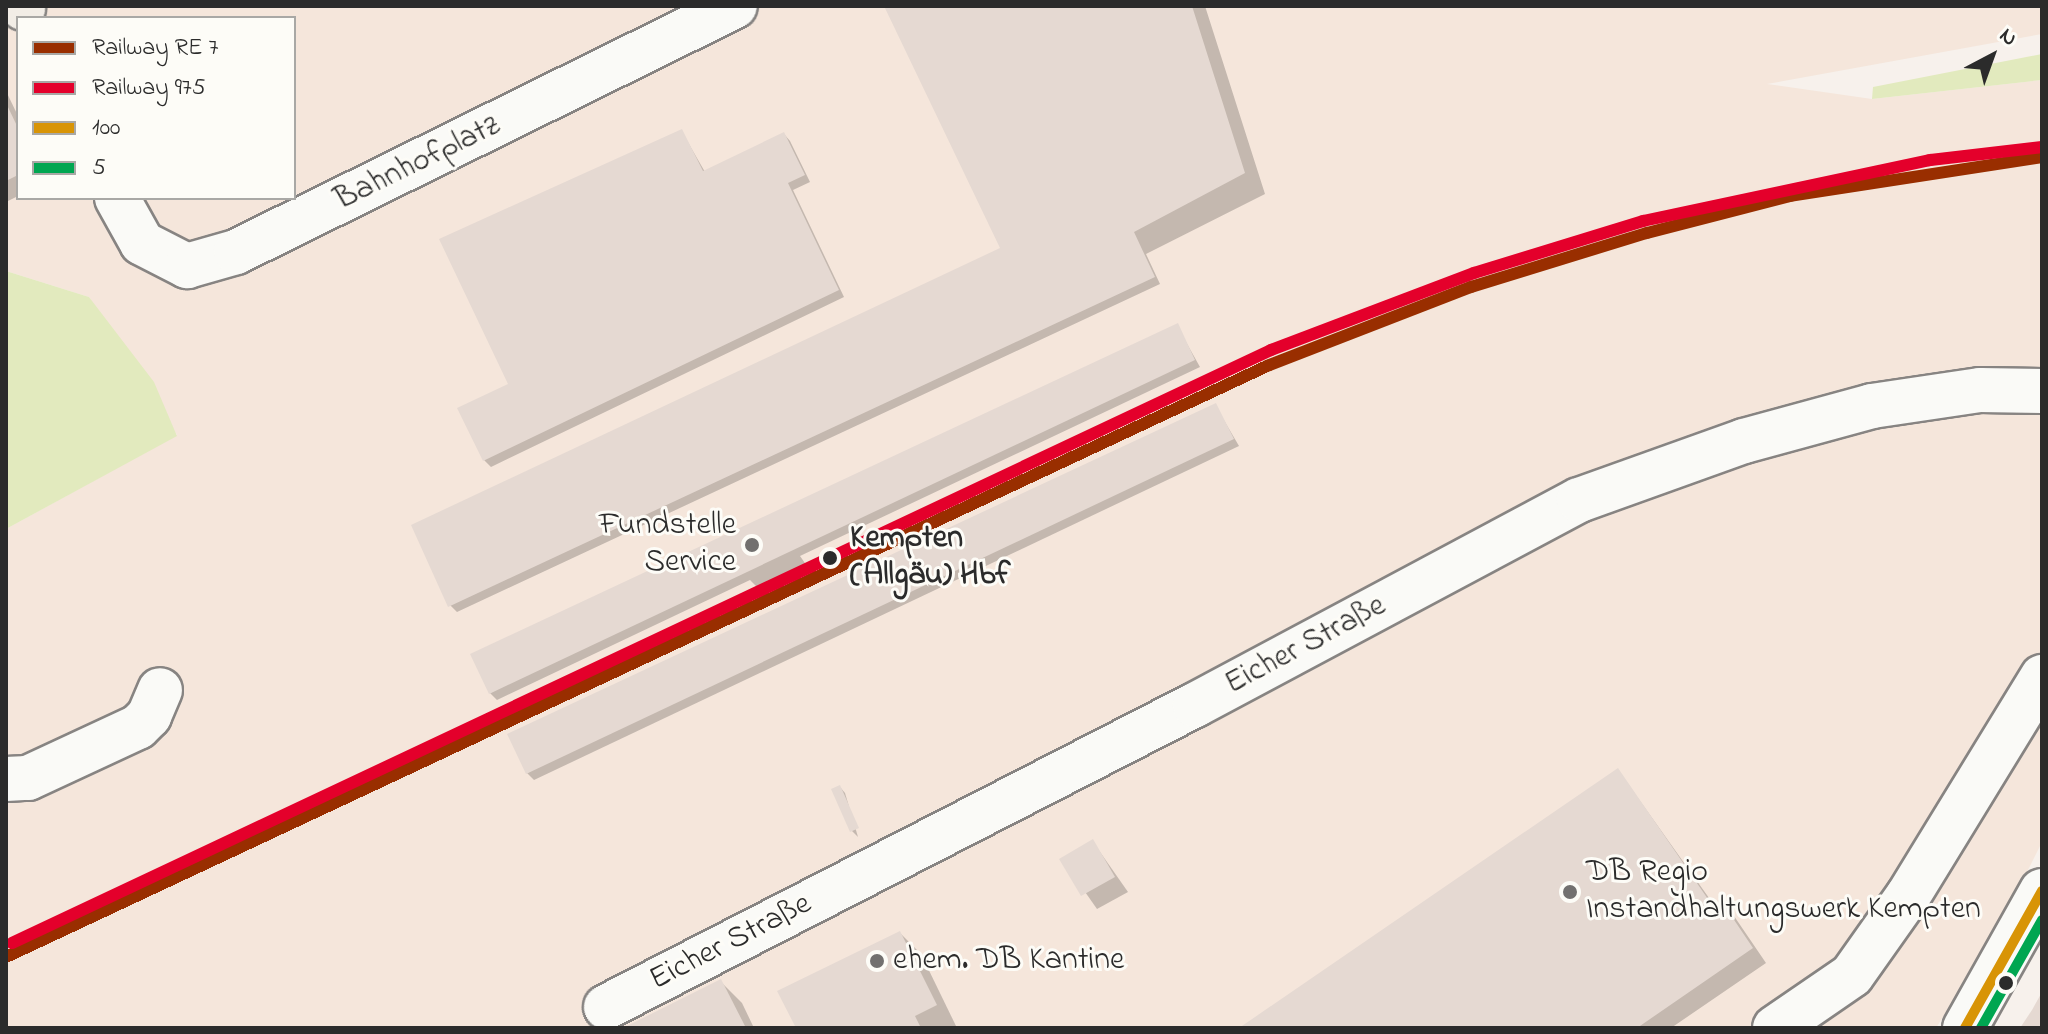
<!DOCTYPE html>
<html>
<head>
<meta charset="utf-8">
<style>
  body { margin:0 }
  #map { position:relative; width:2048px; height:1034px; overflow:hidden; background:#f7f1ec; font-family:"Indie Flower",sans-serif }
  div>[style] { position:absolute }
  .built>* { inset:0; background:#f5e6db }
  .green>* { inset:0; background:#e2eabe }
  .shadow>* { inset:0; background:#0003 }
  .building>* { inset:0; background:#e5d9d2 }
  .roads { filter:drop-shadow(2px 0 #878482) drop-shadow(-2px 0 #878482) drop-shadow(0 2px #878482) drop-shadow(0 -2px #878482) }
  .minor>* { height:44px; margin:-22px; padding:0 22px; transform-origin:22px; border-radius:22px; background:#fafaf7 }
  .major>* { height:44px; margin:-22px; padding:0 22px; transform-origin:22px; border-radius:22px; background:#f2ede6 }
  .bus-1>* { height:10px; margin:-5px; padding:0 5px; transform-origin:5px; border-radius:5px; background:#d89406 }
  .bus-2>* { height:10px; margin:-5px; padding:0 5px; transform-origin:5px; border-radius:5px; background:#00a651 }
  .rail-1>* { height:12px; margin:-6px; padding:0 6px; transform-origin:6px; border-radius:6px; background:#992e00 }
  .rail-2>* { height:12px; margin:-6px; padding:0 6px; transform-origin:6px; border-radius:6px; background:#e4002b }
  .dots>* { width:22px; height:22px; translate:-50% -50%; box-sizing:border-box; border:4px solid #fdfcf7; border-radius:50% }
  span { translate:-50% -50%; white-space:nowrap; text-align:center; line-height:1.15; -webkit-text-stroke:6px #fdfcf7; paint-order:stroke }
  .street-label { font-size:32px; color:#2b2b2b }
  .poi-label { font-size:32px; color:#2b2b2b }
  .right { translate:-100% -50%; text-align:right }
  .left { translate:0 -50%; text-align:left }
  .stop-label { font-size:32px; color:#2b2b2b; font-weight:700 }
  .frame { position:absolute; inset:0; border:8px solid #2b2b2b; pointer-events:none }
  .legend { position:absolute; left:16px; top:16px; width:280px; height:184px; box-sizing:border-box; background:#fdfcf7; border:2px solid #a9a8a5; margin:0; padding:10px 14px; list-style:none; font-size:24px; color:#2b2b2b }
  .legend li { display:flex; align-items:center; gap:16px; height:40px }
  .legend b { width:40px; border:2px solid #a9a8a5 }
  .north { position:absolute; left:1952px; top:16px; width:80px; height:80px; -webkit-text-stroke:6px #fdfcf7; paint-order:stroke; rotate:41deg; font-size:22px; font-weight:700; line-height:32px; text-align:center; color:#2b2b2b }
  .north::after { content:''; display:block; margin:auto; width:28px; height:36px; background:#2b2b2b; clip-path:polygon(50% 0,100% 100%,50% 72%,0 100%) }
</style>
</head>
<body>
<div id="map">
  <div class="built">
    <i style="clip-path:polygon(evenodd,6px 6px,2042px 6px,2042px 34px,1767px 84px,1872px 99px,2042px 80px,2042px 842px,1996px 934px,1936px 1028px,6px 1028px,6px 529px,177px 435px,89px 297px,6px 271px,6px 6px,18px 18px,294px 18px,294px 198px,18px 198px,18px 18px)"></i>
  </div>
  <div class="green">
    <i style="clip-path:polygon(2042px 54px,2042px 80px,1872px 99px,1873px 87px)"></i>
    <i style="clip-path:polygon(6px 271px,89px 297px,154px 382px,177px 436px,6px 529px)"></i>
  </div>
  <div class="shadow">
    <i style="clip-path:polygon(886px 6px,1205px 6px,1265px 194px,1146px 254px,1160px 284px,457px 612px,450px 605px,1007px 259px)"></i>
    <i style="clip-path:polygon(6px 91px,18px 116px,18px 196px,6px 202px)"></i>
    <i style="clip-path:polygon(682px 132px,705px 172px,784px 134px,790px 141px,810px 182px,793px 190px,844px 297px,491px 467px,484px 460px,511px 385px)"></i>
    <i style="clip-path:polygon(1177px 326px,1200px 367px,800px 556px,814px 576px,768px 598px,750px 580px,497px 700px,490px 693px)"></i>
    <i style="clip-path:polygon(1215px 405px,1239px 446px,534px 780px,527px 773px)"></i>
    <i style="clip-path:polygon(1618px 770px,1714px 905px,1720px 901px,1734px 916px,1766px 963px,1671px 1028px,1242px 1028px)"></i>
    <i style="clip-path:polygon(840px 787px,845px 793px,858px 837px,852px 831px)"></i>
    <i style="clip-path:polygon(1093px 842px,1128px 892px,1097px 909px,1062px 859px)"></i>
    <i style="clip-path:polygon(900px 933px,921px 954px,956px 1026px,798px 1028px)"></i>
    <i style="clip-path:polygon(721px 982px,742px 1003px,754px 1028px,628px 1028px)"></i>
  </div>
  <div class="building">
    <i style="clip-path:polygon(884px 6px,1192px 6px,1245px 173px,1134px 232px,1155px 277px,448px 607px,411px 525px,1000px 248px)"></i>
    <i style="clip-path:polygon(6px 103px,18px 128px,18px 175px,6px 181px)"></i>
    <i style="clip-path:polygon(682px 129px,703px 171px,784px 132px,805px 175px,788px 183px,839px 290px,483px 461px,457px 408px,508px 384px,439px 239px)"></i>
    <i style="clip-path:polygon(1178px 323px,1195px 360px,489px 694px,470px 654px)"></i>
    <i style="clip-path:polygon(1216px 403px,1234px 439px,526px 774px,507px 734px)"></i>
    <i style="clip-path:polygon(1618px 768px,1712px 905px,1720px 899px,1753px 948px,1637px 1028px,1239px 1028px)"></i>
    <i style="clip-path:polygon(840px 785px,859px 828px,850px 832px,831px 789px)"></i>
    <i style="clip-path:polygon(1093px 839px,1115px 877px,1081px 896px,1059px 859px)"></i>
    <i style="clip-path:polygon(900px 931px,937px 1005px,915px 1016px,921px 1028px,796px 1028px,777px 991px)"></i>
    <i style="clip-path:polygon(721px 979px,746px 1028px,623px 1028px)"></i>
    <i style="clip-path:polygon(2042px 992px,2042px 1028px,2020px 1028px,2032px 1010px)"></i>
  </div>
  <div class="roads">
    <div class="minor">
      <i style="left:117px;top:198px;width:51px;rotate:60.9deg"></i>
      <i style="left:142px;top:243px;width:51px;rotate:27.1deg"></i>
      <i style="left:187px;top:266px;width:51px;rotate:-15.9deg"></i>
      <i style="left:236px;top:252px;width:556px;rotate:-26.24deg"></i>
      <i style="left:6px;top:779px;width:22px;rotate:-3deg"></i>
      <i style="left:28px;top:778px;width:121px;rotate:-24.9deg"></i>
      <i style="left:138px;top:727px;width:16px;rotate:-45deg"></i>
      <i style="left:149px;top:716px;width:28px;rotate:-67deg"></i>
      <i style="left:606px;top:1007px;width:662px;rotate:-27.15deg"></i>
      <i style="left:1195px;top:705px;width:435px;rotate:-28.1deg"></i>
      <i style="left:1579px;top:500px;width:175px;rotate:-19.7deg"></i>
      <i style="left:1744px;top:441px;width:133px;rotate:-15.3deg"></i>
      <i style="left:1872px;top:406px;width:109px;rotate:-8.4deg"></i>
      <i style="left:1980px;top:390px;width:62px;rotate:0.9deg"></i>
      <i style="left:1775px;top:1028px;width:93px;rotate:-34.5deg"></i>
      <i style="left:1852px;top:975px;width:97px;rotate:-54.7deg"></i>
      <i style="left:1908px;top:896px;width:257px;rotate:-58.5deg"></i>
      <i style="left:1965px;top:1028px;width:157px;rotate:-60.7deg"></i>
    </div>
    <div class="major">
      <i style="left:21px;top:6px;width:3px;rotate:45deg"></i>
    </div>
  </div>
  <div class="bus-1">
    <i style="left:1965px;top:1028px;width:157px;rotate:-60.7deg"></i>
  </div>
  <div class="bus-2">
    <i style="left:1981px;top:1028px;width:124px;rotate:-60.5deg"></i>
  </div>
  <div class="rail-1">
    <i style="left:6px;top:957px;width:1393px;rotate:-25.11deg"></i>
    <i style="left:1267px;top:366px;width:219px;rotate:-21.2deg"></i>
    <i style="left:1471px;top:287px;width:184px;rotate:-17.1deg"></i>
    <i style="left:1647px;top:233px;width:148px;rotate:-14.5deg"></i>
    <i style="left:1790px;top:196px;width:255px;rotate:-8.8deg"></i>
  </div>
  <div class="rail-2">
    <i style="left:12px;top:943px;width:1392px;rotate:-25.22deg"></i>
    <i style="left:1271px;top:350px;width:217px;rotate:-20.8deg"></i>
    <i style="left:1474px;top:273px;width:177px;rotate:-17.1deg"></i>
    <i style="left:1643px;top:221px;width:293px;rotate:-12deg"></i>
    <i style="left:1930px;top:160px;width:113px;rotate:-6.6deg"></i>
  </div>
  <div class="dots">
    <i style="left:752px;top:545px;background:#72706f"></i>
    <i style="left:830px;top:558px;background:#2b2b2b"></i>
    <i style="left:1570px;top:892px;background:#72706f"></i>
    <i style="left:877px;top:961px;background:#72706f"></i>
    <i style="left:2006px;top:983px;background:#2b2b2b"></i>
  </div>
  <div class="street-label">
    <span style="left:418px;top:164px;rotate:-26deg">Bahnhofplatz</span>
    <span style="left:1306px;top:646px;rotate:-28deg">Eicher Straße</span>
    <span style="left:731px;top:943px;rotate:-27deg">Eicher Straße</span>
  </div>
  <div class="poi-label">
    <span class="right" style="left:736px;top:545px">Fundstelle<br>Service</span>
    <span class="left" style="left:1586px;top:892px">DB Regio<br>Instandhaltungswerk Kempten</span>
    <span class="left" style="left:893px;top:961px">ehem. DB Kantine</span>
  </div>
  <div class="stop-label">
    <span class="left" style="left:850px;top:558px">Kempten<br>(Allgäu) Hbf</span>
  </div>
  <div class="frame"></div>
  <ul class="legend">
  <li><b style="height:10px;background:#992e00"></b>Railway RE 7</li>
  <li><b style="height:10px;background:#e4002b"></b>Railway 975</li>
  <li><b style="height:10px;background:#d89406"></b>100</li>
  <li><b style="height:10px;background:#00a651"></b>5</li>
  </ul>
  <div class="north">N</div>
</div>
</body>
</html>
